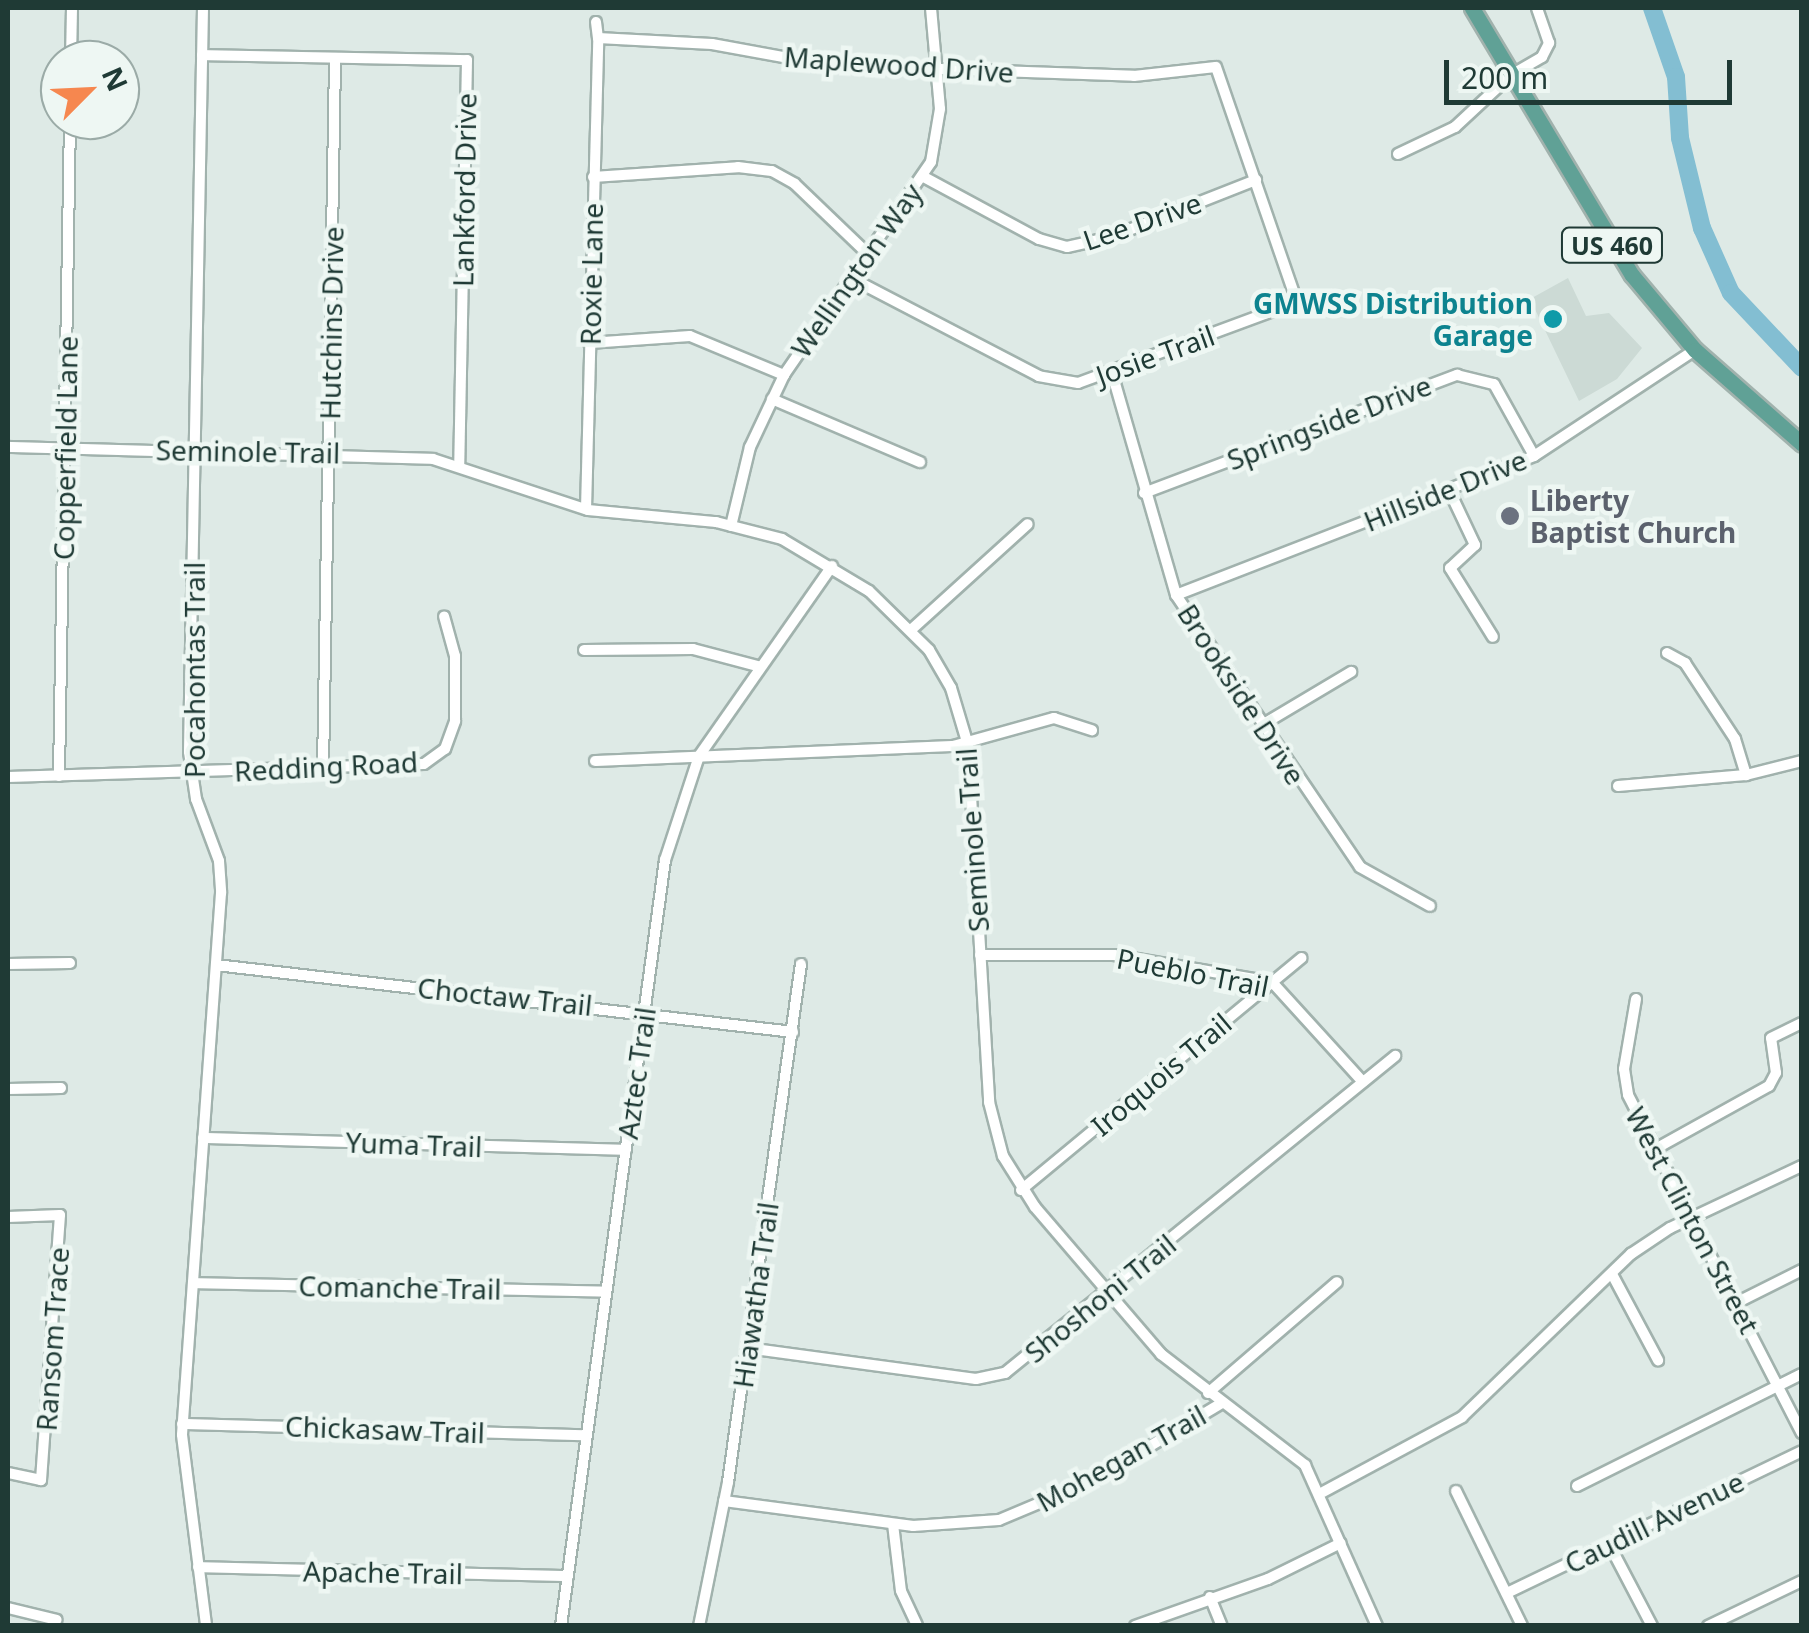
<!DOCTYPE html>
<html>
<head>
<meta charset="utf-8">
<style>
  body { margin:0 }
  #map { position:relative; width:1809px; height:1633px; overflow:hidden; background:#deeae6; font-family:"Noto Sans",sans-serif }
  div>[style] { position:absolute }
  .built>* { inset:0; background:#ccdad5 }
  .river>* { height:18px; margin:-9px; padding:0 9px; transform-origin:9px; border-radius:9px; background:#83bed2 }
  .roads { filter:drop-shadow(2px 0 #a1b2ad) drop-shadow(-2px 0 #a1b2ad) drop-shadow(0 2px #a1b2ad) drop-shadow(0 -2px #a1b2ad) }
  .street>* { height:10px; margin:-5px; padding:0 5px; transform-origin:5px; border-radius:5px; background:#fff }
  .primary>* { height:15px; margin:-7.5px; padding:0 7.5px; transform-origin:7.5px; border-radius:7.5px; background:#60a196 }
  .dots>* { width:28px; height:28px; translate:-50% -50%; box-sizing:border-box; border:5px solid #eef7f3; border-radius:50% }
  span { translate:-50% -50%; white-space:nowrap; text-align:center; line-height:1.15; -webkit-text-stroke:9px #eef7f3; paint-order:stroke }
  .shield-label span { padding:2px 8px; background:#eef7f3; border:2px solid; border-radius:8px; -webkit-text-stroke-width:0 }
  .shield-label { font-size:25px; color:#1f3a35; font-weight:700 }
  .street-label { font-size:28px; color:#1f3a35 }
  .culture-label { font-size:28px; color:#0d838f; font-weight:700 }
  .right { translate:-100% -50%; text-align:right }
  .worship-label { font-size:28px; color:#5b616d; font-weight:700 }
  .left { translate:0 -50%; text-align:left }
  .frame { position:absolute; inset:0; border:10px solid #1f3a35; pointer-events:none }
  .north { position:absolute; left:40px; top:40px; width:100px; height:100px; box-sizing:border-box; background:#eef7f3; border:2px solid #9baba7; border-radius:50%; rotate:66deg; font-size:28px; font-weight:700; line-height:40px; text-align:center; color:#1f3a35 }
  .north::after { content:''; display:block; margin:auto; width:35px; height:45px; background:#f6874f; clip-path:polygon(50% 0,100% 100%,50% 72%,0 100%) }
  .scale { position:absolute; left:1444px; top:60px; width:288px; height:45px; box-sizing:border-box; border:5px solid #1f3a35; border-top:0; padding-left:12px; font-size:30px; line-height:35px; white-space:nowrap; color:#1f3a35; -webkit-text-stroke:8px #eef7f3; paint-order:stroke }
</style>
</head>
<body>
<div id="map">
  <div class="built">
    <i style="clip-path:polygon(1568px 278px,1586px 316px,1609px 313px,1642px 348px,1617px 379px,1579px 401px,1530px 299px)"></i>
  </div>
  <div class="river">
    <i style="left:1652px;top:8px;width:73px;rotate:70.8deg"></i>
    <i style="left:1676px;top:77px;width:61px;rotate:86.2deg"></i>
    <i style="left:1680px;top:138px;width:93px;rotate:76.3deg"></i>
    <i style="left:1702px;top:228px;width:71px;rotate:66deg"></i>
    <i style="left:1731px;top:293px;width:103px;rotate:46.6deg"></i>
  </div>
  <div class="roads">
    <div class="street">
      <i style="left:203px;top:8px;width:744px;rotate:91.08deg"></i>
      <i style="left:189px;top:752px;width:48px;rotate:81.5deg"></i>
      <i style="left:196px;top:799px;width:66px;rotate:69.6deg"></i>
      <i style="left:219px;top:861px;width:32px;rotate:86deg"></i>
      <i style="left:221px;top:893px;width:543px;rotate:94.12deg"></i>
      <i style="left:182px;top:1435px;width:193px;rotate:82.8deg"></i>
      <i style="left:596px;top:22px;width:16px;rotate:83deg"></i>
      <i style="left:598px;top:38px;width:114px;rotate:3deg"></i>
      <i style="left:712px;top:44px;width:116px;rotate:10.4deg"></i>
      <i style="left:826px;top:65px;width:308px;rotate:2deg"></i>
      <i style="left:1134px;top:76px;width:82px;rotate:-6.3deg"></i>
      <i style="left:1216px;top:67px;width:249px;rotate:71deg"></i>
      <i style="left:1297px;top:302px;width:233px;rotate:159.7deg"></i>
      <i style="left:1078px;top:383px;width:40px;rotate:-170deg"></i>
      <i style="left:1039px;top:376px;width:210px;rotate:-152.5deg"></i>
      <i style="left:202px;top:55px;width:265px;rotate:1.1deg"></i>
      <i style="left:467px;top:60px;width:405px;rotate:91.1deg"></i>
      <i style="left:71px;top:60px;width:52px;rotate:-88.9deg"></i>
      <i style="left:1398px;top:154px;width:63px;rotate:-25.3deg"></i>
      <i style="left:1455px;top:127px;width:76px;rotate:-42.9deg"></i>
      <i style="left:1511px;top:75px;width:36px;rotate:-30deg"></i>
      <i style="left:1542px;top:57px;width:16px;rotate:-63deg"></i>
      <i style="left:1549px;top:43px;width:37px;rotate:-109deg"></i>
      <i style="left:922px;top:176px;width:133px;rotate:28.3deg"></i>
      <i style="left:1039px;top:239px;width:29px;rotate:16deg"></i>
      <i style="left:1067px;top:247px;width:45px;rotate:-12.8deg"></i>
      <i style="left:1111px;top:237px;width:156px;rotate:-21.5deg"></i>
      <i style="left:593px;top:177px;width:145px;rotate:-3.9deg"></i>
      <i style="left:738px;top:167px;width:34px;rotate:7deg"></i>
      <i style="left:772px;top:171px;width:26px;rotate:29deg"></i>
      <i style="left:795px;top:184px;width:98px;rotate:43.8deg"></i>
      <i style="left:589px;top:343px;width:101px;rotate:-4deg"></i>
      <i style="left:690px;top:336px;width:102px;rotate:22.5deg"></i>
      <i style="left:1112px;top:373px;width:231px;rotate:73.9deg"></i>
      <i style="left:1176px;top:595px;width:328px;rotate:55.9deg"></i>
      <i style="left:1360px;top:867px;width:80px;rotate:29.1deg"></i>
      <i style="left:772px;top:399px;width:161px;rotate:23.1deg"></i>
      <i style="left:8px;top:447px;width:425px;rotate:1.6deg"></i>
      <i style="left:433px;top:459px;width:163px;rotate:18.2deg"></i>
      <i style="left:588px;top:510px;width:129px;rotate:5.4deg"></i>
      <i style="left:716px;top:522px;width:68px;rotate:14.4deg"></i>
      <i style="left:782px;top:539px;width:101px;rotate:30.9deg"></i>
      <i style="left:869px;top:591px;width:84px;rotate:44.5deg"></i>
      <i style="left:929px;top:650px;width:44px;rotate:59.9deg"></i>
      <i style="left:951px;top:688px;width:59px;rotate:73.4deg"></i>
      <i style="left:968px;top:745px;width:358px;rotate:86.6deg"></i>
      <i style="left:989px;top:1102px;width:56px;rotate:75.5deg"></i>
      <i style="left:1003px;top:1156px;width:60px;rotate:57.9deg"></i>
      <i style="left:1035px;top:1207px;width:194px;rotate:49.4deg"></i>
      <i style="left:1161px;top:1354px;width:182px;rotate:37.6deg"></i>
      <i style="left:1305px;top:1465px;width:176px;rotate:65.9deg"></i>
      <i style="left:1449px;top:490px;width:61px;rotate:64.7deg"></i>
      <i style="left:1475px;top:545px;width:34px;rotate:137deg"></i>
      <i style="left:1450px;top:568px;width:81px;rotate:58.1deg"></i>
      <i style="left:1144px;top:493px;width:335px;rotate:-20.7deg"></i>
      <i style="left:1457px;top:375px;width:38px;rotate:14deg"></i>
      <i style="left:1494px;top:384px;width:82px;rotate:60.9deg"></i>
      <i style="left:586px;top:509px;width:471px;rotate:-88.5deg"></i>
      <i style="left:731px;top:526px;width:81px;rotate:-76.5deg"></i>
      <i style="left:750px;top:447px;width:80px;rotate:-64.7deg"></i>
      <i style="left:784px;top:375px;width:259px;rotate:-55.4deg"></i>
      <i style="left:931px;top:162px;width:54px;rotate:-80.4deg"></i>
      <i style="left:940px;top:109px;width:101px;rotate:-95.1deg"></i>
      <i style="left:1176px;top:595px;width:384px;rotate:-21.2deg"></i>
      <i style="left:1534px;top:456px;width:193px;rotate:-33.4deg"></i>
      <i style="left:912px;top:629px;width:156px;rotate:-42.2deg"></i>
      <i style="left:584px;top:650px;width:109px;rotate:-0.5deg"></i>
      <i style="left:693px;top:649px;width:70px;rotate:14.8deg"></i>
      <i style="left:1667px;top:653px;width:21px;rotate:29deg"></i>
      <i style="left:1685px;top:663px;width:91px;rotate:56.7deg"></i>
      <i style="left:1735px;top:739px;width:38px;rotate:73deg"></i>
      <i style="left:1262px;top:725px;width:104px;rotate:-30.8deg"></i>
      <i style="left:595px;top:761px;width:358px;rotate:-2.4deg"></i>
      <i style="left:953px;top:746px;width:105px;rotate:-15.5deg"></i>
      <i style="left:1054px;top:718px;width:40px;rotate:18deg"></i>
      <i style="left:323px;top:769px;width:711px;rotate:-89.03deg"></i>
      <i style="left:59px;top:776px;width:656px;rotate:-89.04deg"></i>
      <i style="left:8px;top:777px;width:416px;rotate:-1.8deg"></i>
      <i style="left:424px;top:764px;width:26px;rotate:-36deg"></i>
      <i style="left:445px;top:749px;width:30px;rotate:-70deg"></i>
      <i style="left:455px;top:721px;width:65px;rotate:-90deg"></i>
      <i style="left:455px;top:656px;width:41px;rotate:-105.4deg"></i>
      <i style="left:1618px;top:786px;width:128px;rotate:-4.9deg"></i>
      <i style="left:1746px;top:775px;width:58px;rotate:-14deg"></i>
      <i style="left:980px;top:955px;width:134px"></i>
      <i style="left:1114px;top:955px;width:160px;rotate:9.7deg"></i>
      <i style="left:1272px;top:982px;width:135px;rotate:47.7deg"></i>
      <i style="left:8px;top:964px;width:62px;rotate:-0.9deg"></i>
      <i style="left:216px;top:965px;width:581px;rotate:6.62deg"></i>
      <i style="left:1636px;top:999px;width:71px;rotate:99.7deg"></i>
      <i style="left:1624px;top:1069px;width:26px;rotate:81deg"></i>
      <i style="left:1628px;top:1095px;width:380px;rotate:62.8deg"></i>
      <i style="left:8px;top:1089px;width:53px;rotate:-1.1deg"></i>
      <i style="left:203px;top:1138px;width:423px;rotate:1.6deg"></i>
      <i style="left:1657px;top:1148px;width:128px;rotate:-29deg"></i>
      <i style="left:1769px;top:1086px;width:15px;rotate:-62deg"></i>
      <i style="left:1776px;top:1073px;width:35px;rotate:-98deg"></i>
      <i style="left:1771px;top:1038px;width:34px;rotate:-26deg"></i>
      <i style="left:1021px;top:1190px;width:364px;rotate:-39.6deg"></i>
      <i style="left:8px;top:1217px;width:52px;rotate:-2.2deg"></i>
      <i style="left:60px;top:1215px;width:266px;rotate:94.1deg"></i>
      <i style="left:41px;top:1480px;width:34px;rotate:-168deg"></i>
      <i style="left:1612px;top:1274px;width:98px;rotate:61.9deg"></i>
      <i style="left:193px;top:1283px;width:413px;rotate:1.2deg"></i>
      <i style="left:1738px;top:1302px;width:72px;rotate:-26.6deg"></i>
      <i style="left:747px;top:1348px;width:231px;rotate:7.7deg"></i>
      <i style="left:976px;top:1379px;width:30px;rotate:-12deg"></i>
      <i style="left:1005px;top:1373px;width:503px;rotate:-39.1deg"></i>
      <i style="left:1208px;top:1393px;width:170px;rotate:-40.7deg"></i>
      <i style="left:182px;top:1424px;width:405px;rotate:1.6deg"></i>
      <i style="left:1577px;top:1486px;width:251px;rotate:-26.5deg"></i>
      <i style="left:1456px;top:1491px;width:150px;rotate:63.9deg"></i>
      <i style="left:1323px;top:1492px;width:158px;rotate:-28.3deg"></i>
      <i style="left:1462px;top:1417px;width:235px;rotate:-44deg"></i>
      <i style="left:1631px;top:1254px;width:47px;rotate:-33.7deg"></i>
      <i style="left:1670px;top:1228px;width:146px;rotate:-25.2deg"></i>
      <i style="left:724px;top:1501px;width:191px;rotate:7.5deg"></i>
      <i style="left:913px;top:1526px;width:86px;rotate:-4deg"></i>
      <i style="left:999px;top:1520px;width:101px;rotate:-22.8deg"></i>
      <i style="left:1092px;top:1481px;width:152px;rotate:-31deg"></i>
      <i style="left:893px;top:1524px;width:67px;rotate:83.2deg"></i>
      <i style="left:901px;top:1591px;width:38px;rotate:65deg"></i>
      <i style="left:1609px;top:1544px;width:93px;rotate:62.3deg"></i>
      <i style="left:198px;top:1567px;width:370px;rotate:1.4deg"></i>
      <i style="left:1507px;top:1593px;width:327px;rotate:-25.7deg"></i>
      <i style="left:1210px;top:1597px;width:31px;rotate:68deg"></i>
      <i style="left:8px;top:1608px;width:50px;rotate:13.8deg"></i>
      <i style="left:561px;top:1626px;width:773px;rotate:-82.27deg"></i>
      <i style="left:665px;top:860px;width:109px;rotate:-71.9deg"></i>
      <i style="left:699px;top:756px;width:232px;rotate:-55deg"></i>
      <i style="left:699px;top:1626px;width:147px;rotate:-78.6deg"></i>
      <i style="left:728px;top:1482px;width:523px;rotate:-81.98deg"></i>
      <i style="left:1135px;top:1626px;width:141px;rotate:-19.5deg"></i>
      <i style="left:1268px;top:1579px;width:81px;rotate:-26.3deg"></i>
      <i style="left:1708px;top:1626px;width:104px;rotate:-25.6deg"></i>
    </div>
    <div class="primary">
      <i style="left:1472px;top:8px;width:311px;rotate:59.1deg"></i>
      <i style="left:1632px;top:275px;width:98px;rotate:50deg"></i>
      <i style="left:1695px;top:350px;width:142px;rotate:41.3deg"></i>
    </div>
  </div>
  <div class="dots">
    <i style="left:1553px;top:319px;background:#0f9aa8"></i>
    <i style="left:1510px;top:516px;background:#6b7280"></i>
  </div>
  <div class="shield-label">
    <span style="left:1612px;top:245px">US 460</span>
  </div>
  <div class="street-label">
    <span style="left:899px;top:64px;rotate:4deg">Maplewood Drive</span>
    <span style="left:464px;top:190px;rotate:-89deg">Lankford Drive</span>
    <span style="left:1142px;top:221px;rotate:-19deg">Lee Drive</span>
    <span style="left:856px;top:270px;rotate:-55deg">Wellington Way</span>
    <span style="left:591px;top:274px;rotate:-89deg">Roxie Lane</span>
    <span style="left:331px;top:323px;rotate:-89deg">Hutchins Drive</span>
    <span style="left:1155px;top:355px;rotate:-20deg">Josie Trail</span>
    <span style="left:1329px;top:422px;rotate:-21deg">Springside Drive</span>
    <span style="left:65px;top:448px;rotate:-89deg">Copperfield Lane</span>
    <span style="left:248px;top:451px;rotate:1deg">Seminole Trail</span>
    <span style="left:1445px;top:490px;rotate:-22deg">Hillside Drive</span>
    <span style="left:194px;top:670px;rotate:-90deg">Pocahontas Trail</span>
    <span style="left:1242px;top:694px;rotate:57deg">Brookside Drive</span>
    <span style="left:326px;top:766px;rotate:-3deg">Redding Road</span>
    <span style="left:972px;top:840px;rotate:-94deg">Seminole Trail</span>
    <span style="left:1193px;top:972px;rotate:11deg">Pueblo Trail</span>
    <span style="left:505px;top:996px;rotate:6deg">Choctaw Trail</span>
    <span style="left:636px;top:1073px;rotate:-82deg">Aztec Trail</span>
    <span style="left:1161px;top:1074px;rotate:-40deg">Iroquois Trail</span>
    <span style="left:414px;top:1144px;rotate:2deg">Yuma Trail</span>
    <span style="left:1693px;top:1220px;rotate:62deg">West Clinton Street</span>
    <span style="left:400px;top:1287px;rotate:1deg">Comanche Trail</span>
    <span style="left:755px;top:1295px;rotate:-82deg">Hiawatha Trail</span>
    <span style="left:1100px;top:1298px;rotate:-39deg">Shoshoni Trail</span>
    <span style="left:52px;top:1339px;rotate:-86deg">Ransom Trace</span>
    <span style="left:385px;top:1429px;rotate:2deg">Chickasaw Trail</span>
    <span style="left:1121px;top:1458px;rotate:-29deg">Mohegan Trail</span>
    <span style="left:1654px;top:1522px;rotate:-26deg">Caudill Avenue</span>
    <span style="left:383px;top:1572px;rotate:1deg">Apache Trail</span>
  </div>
  <div class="culture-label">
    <span class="right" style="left:1533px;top:319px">GMWSS Distribution<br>Garage</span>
  </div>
  <div class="worship-label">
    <span class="left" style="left:1530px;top:516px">Liberty<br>Baptist Church</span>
  </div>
  <div class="frame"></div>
  <div class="north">N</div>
  <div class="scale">200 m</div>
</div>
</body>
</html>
